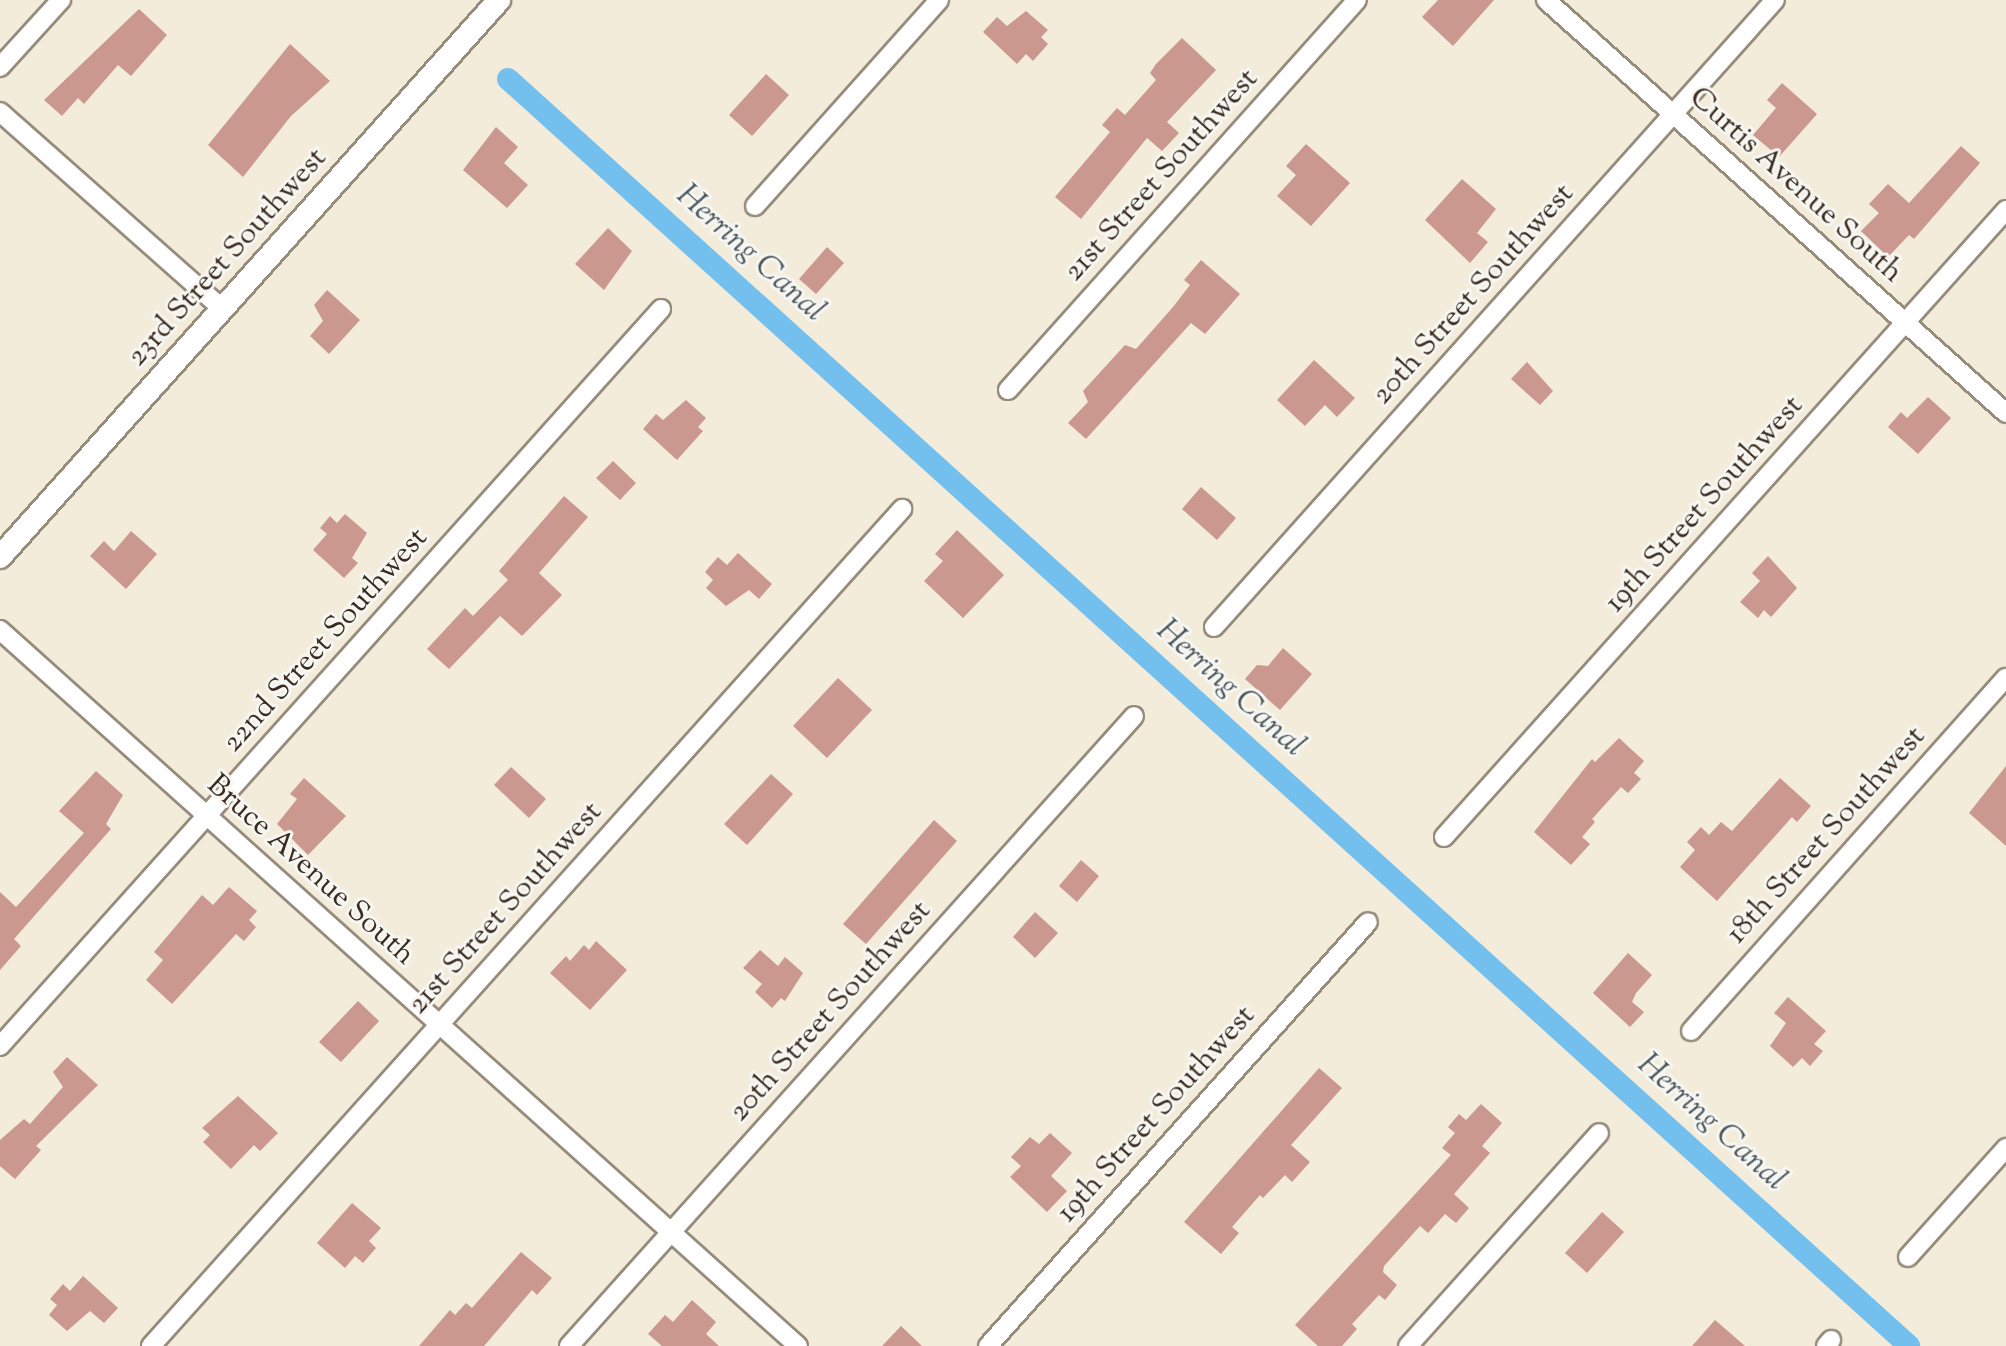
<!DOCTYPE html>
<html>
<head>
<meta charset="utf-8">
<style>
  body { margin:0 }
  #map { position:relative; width:2006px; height:1346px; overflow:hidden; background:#f3ecdb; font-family:"Sorts Mill Goudy",serif }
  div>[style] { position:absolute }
  .canal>* { height:22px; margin:-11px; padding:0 11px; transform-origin:11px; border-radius:11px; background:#73bfed }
  .building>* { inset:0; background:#ca988e }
  .roads { filter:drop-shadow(2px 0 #978b7c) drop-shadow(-2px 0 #978b7c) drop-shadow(0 2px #978b7c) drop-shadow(0 -2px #978b7c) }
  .minor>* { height:18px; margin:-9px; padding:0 9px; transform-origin:9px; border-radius:9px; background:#fff }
  .tertiary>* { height:22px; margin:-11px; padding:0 11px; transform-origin:11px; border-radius:11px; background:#fff }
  span { translate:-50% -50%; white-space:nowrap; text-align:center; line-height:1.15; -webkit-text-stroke:6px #f6f6f2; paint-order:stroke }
  .street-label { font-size:30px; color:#3b2a1e }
  .water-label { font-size:32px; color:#4c575c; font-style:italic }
</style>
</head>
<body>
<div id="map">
  <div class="canal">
    <i style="left:508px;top:79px;width:1889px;rotate:42.12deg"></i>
  </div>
  <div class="building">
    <i style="clip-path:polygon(1438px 0,1494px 0,1453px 46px,1422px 17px)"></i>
    <i style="clip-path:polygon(139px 9px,167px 35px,131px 76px,118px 65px,84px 104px,78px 98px,62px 116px,44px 100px)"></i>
    <i style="clip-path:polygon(1026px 11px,1048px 30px,1041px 37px,1048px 44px,1033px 61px,1026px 54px,1017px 64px,983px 32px,997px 17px,1007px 26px)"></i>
    <i style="clip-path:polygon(1182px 38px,1216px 70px,1167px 122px,1179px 133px,1162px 151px,1147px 138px,1081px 219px,1055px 197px,1110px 132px,1102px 125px,1117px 108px,1125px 115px,1156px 80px,1150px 73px,1156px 64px)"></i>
    <i style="clip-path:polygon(290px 44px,330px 81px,291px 116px,243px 177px,208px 145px)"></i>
    <i style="clip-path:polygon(766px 74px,789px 95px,752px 136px,729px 115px)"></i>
    <i style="clip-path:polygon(1782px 83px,1817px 114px,1779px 157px,1753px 135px,1776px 108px,1767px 100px)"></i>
    <i style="clip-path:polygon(496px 127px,518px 147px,504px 163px,528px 185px,507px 208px,463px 170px)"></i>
    <i style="clip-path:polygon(1306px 144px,1350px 183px,1311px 226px,1277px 196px,1296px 175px,1286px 166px)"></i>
    <i style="clip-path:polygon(1961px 146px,1980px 163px,1914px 239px,1909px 235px,1888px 257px,1861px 231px,1879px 213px,1869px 204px,1888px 184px,1909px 203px)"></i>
    <i style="clip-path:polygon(1462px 179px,1496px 209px,1477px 233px,1488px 242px,1470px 263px,1425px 220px)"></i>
    <i style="clip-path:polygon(608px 228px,632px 251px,604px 290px,575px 264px)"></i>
    <i style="clip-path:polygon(827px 247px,844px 263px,816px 294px,799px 279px)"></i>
    <i style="clip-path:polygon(1201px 260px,1240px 294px,1205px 334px,1191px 323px,1086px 439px,1068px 423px,1088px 402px,1083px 391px,1125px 345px,1136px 349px,1173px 307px,1190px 285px,1184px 280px)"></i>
    <i style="clip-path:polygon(327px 290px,360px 320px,329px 354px,310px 336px,323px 321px,314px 305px)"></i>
    <i style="clip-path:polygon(1314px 360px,1355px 398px,1337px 417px,1325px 405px,1305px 426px,1277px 400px)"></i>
    <i style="clip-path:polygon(1527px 362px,1553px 391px,1540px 405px,1511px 379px)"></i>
    <i style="clip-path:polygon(1928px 397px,1951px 418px,1918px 454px,1888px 427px,1901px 412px,1907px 418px)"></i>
    <i style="clip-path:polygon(686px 400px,706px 418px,698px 427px,703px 431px,677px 460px,643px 429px,656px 414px,663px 420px)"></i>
    <i style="clip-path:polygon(613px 461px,636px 483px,620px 500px,596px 478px)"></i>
    <i style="clip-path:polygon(1201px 487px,1236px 518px,1217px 540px,1182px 509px)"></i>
    <i style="clip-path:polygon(564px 496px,588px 517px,539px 573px,562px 595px,522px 636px,500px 616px,449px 669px,427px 649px,465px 608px,473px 616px,508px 580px,499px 571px)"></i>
    <i style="clip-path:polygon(345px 514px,367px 533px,352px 558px,358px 563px,344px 578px,313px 550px,327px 534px,320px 528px,330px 516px,337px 523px)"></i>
    <i style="clip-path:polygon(957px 530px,1004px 575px,963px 618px,924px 581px,943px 561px,935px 554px)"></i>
    <i style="clip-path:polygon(131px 531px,157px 554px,126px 589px,90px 556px,104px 541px,114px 551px)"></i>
    <i style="clip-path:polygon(738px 553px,772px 584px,759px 599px,749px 590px,726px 606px,706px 588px,713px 580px,705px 572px,718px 557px,727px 565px)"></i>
    <i style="clip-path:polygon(1768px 556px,1797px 588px,1771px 617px,1764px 610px,1758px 618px,1740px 602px,1760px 581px,1752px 573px)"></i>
    <i style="clip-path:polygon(1283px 648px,1312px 674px,1280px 710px,1245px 679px,1257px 665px,1268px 666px)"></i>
    <i style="clip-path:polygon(838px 678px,872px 710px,827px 758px,793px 726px)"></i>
    <i style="clip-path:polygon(1619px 738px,1644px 761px,1634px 773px,1641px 779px,1628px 793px,1621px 787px,1592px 819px,1595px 822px,1582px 837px,1590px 844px,1571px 865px,1534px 832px,1592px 759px,1595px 762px)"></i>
    <i style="clip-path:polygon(2006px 766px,2006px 846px,1969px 813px)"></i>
    <i style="clip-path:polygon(511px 767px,546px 799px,529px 818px,494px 785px)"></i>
    <i style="clip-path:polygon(96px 771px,123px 795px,106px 824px,111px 829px,14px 939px,21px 946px,0 970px,0 892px,16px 907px,84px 833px,59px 811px)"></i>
    <i style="clip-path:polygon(771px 774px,793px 794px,747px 845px,724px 824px)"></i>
    <i style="clip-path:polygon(304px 778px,346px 816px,308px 855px,277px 824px,297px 799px,290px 794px)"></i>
    <i style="clip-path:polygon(1780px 778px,1811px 806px,1797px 822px,1792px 817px,1717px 901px,1680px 867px,1695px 850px,1687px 842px,1701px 827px,1709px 835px,1721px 822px,1732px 831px)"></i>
    <i style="clip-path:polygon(934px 820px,957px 841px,866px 944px,843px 924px)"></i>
    <i style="clip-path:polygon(1081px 860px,1099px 876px,1077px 902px,1059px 886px)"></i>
    <i style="clip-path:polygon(229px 887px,257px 911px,249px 920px,256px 927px,244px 941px,236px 934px,172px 1004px,146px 980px,163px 960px,154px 952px,202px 895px,213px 905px)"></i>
    <i style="clip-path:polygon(1035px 912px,1058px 933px,1035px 958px,1013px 937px)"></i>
    <i style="clip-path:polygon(596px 941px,627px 970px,590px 1010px,550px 973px,566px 956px,570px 961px,584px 945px,589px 950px)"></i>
    <i style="clip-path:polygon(760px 950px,778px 966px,785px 957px,803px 973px,785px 1001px,781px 998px,772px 1008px,755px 992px,762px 984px,743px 968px)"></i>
    <i style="clip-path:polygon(1628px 953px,1652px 975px,1636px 993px,1632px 1002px,1644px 1012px,1630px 1027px,1593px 993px)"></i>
    <i style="clip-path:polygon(1788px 997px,1826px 1031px,1814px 1044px,1823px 1051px,1810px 1066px,1802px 1058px,1793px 1067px,1770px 1046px,1786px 1023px,1774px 1013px)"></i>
    <i style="clip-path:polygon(358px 1001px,379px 1021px,341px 1062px,319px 1042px)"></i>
    <i style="clip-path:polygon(67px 1057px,98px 1085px,36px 1146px,41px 1150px,15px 1179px,0 1166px,0 1140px,24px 1119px,30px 1124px,63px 1087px,53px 1072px)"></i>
    <i style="clip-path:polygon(1319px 1068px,1342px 1088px,1291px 1145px,1310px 1162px,1292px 1182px,1285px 1175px,1263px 1198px,1260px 1195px,1232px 1227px,1239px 1233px,1221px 1254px,1184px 1222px)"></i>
    <i style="clip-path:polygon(238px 1096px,278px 1133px,260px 1151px,254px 1145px,231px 1169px,203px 1142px,210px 1135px,202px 1128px)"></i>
    <i style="clip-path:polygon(1481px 1104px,1502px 1123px,1482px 1146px,1490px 1153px,1454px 1194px,1469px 1208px,1456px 1223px,1445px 1214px,1428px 1233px,1420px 1226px,1384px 1266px,1383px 1272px,1397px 1285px,1385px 1300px,1379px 1295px,1352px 1324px,1357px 1329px,1342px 1346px,1318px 1346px,1295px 1325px,1451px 1155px,1442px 1148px,1455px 1133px,1448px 1127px,1459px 1114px,1466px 1120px)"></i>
    <i style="clip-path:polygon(1050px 1133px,1072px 1153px,1051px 1176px,1067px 1191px,1047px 1212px,1010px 1177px,1021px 1166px,1011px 1157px,1030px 1137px,1039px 1144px)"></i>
    <i style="clip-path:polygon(352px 1203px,381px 1228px,369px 1241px,376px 1248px,363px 1263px,355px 1256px,345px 1268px,317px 1243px)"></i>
    <i style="clip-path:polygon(1602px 1212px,1624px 1232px,1587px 1273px,1565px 1253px)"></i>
    <i style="clip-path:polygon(521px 1252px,552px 1278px,537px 1295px,532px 1290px,484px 1346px,419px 1346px,450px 1310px,455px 1315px,466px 1303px,472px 1308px)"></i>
    <i style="clip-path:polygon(83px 1276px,118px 1308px,104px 1323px,90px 1311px,67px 1331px,49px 1315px,57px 1305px,50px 1299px,63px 1284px,70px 1291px)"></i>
    <i style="clip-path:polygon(692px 1300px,716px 1322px,706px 1334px,719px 1346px,662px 1346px,648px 1334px,665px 1315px,673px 1322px)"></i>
    <i style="clip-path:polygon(1715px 1320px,1745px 1346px,1692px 1346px)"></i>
    <i style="clip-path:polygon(901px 1326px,922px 1346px,882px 1346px)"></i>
  </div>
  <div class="roads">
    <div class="minor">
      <i style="left:1546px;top:0;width:618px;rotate:41.92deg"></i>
      <i style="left:0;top:67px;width:91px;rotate:-47.7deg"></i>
      <i style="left:0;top:112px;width:298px;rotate:41.5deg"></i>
      <i style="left:755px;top:206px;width:276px;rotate:-48.2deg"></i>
      <i style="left:1008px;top:390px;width:523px;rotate:-48.18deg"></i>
      <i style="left:1214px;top:627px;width:841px;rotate:-48.18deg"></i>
      <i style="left:0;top:630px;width:1072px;rotate:41.9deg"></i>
      <i style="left:1444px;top:837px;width:842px;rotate:-48.13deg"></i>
      <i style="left:1691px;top:1031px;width:473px;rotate:-48.3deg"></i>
      <i style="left:0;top:1046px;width:990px;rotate:-48.11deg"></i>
      <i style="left:1908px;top:1257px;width:147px;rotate:-48deg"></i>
      <i style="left:151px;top:1346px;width:1125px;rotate:-48.1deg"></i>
      <i style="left:569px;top:1346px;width:846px;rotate:-48.11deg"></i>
      <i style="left:988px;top:1346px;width:569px;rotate:-48.13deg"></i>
      <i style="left:1408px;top:1346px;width:286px;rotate:-48.1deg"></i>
      <i style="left:1826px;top:1346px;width:8px;rotate:-50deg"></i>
    </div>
    <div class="tertiary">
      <i style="left:0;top:557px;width:748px;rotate:-48.14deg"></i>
    </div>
  </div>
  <div class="street-label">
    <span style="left:1162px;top:176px;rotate:-48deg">21st Street Southwest</span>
    <span style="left:1795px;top:186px;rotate:42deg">Curtis Avenue South</span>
    <span style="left:228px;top:258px;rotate:-48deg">23rd Street Southwest</span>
    <span style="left:1474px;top:295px;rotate:-48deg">20th Street Southwest</span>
    <span style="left:1705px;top:505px;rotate:-48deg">19th Street Southwest</span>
    <span style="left:326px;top:641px;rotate:-48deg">22nd Street Southwest</span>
    <span style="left:1827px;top:836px;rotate:-48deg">18th Street Southwest</span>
    <span style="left:310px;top:871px;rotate:42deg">Bruce Avenue South</span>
    <span style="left:506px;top:909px;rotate:-48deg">21st Street Southwest</span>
    <span style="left:831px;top:1012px;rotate:-48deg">20th Street Southwest</span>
    <span style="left:1157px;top:1115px;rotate:-48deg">19th Street Southwest</span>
  </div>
  <div class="water-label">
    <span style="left:750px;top:254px;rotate:42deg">Herring Canal</span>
    <span style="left:1230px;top:689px;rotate:42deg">Herring Canal</span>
    <span style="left:1711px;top:1123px;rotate:42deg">Herring Canal</span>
  </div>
</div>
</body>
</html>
